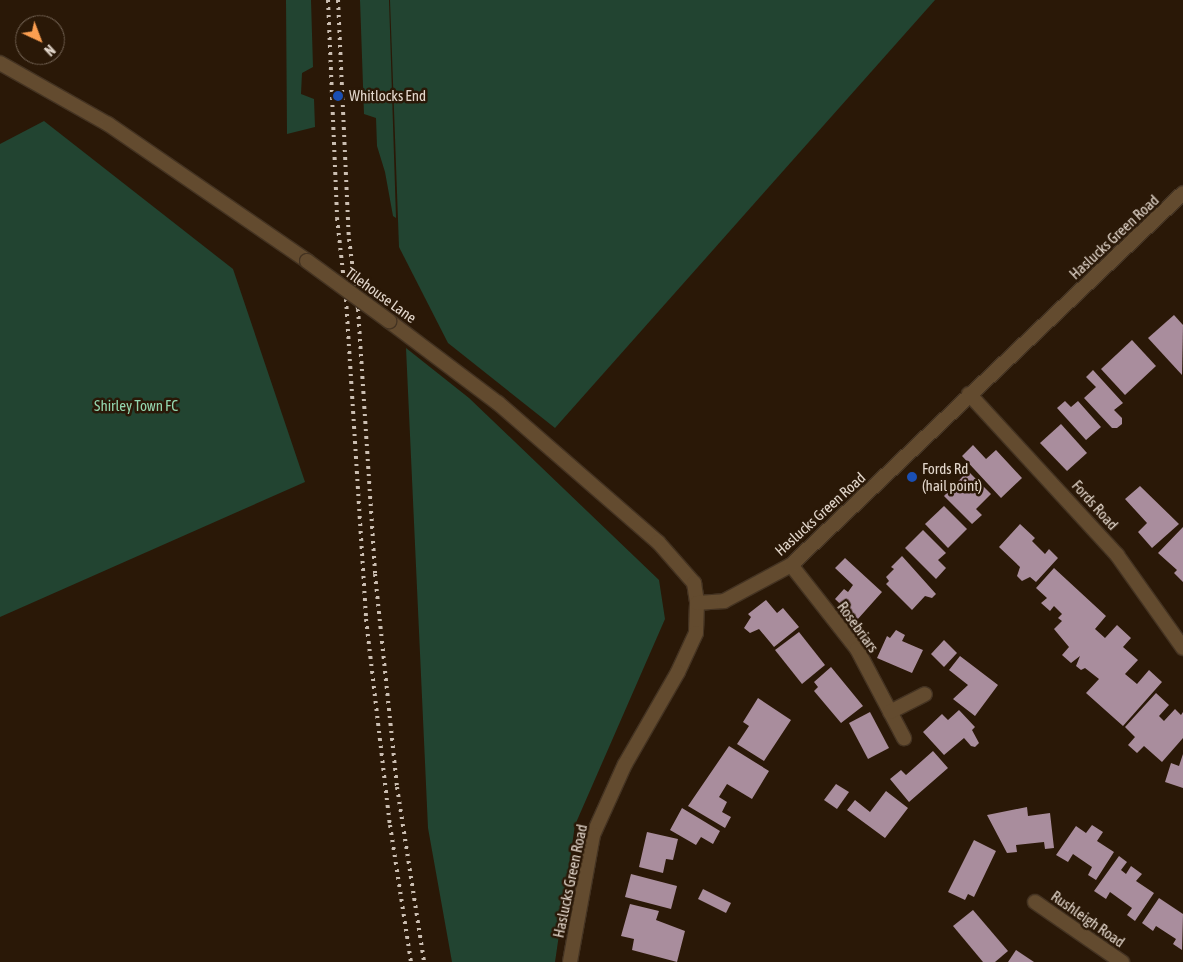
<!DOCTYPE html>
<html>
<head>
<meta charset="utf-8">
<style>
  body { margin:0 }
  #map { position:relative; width:1183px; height:962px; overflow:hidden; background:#2a1807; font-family:"Asap Condensed",sans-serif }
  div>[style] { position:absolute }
  .green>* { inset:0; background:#224431 }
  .building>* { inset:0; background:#a98d9d }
  .roads { filter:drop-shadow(1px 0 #432) drop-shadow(-1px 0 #432) drop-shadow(0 1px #432) drop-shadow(0 -1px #432) }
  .minor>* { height:14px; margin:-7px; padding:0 7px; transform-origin:7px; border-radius:7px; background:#634b2f }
  .tertiary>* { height:14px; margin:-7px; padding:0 7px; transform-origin:7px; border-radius:7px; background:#634b2f }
  .rail>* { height:4px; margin-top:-2px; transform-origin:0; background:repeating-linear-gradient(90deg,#cabdb1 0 2.5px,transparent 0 7.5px) }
  .bridges { filter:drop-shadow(1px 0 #432) drop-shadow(-1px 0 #432) drop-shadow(0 1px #432) drop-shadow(0 -1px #432) }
  .tertiary-bridge>* { height:14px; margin:-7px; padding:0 7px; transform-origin:7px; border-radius:7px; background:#634b2f }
  .dots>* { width:14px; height:14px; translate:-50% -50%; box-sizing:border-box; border:2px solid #2a1807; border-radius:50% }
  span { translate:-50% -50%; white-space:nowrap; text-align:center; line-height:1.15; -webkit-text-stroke:5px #2a1807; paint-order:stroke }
  .poi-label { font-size:15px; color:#e2d6cb }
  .left { translate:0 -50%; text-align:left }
  .street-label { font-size:15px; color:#e2d6cb }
  .park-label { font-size:15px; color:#93d6af }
  .north { position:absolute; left:15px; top:15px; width:50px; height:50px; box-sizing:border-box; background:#2a1807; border:1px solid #746455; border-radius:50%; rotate:137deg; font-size:14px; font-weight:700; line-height:20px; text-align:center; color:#e2d6cb }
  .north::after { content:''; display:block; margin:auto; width:18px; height:22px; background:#fb9e50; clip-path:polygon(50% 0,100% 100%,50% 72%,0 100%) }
</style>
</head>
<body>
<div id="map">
  <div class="green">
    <i style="clip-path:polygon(286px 0,311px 0,313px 67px,302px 73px,301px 94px,314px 99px,315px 127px,287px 134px)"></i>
    <i style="clip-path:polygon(360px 0,389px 0,396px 218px,393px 216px,385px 172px,377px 146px,376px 118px,364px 114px)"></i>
    <i style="clip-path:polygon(390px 0,935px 0,555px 428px,448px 343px,399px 247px)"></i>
    <i style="clip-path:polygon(44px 121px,233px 269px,305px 482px,0 617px,0 144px)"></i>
    <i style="clip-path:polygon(406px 348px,469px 398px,659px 580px,665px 619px,575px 825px,555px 962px,452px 962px,428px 828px)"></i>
  </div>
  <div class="building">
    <i style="clip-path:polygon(1174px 315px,1183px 325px,1182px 375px,1148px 338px)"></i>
    <i style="clip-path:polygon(1132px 340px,1156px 366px,1125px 395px,1101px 369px)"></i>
    <i style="clip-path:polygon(1093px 370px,1123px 403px,1114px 410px,1122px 418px,1122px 424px,1117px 428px,1112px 428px,1084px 398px,1096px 387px,1086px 377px)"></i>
    <i style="clip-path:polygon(1065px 401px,1071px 407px,1078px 401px,1101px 427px,1086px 440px,1057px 408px)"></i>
    <i style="clip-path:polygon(1061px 424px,1087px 453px,1067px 471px,1040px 443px)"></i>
    <i style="clip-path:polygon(973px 445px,986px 459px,996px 450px,1022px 478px,1001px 498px,962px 456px)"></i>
    <i style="clip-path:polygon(968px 471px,991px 494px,976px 509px,982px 515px,972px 524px,944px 496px)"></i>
    <i style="clip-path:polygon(1140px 486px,1179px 524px,1152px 548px,1138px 532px,1147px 523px,1125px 499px)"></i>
    <i style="clip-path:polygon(944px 506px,967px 529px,948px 548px,925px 524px)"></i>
    <i style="clip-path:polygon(1020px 524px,1035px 538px,1032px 541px,1045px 554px,1049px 549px,1058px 558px,1036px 582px,1030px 577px,1022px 581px,1017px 576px,1020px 567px,999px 547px)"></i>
    <i style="clip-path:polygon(1183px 527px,1183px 582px,1174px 573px,1177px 570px,1158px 553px)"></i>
    <i style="clip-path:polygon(923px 530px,946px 553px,938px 560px,946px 568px,936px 579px,905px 548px)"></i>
    <i style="clip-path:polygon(902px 556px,936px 594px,932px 598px,925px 596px,912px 610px,886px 584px,889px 581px,886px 577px,894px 569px,891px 567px)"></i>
    <i style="clip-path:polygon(845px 558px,882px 592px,857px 620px,835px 599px,844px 589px,848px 592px,853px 585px,835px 568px)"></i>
    <i style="clip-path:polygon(1054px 568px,1106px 616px,1095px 629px,1105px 638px,1117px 625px,1131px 638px,1123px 647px,1138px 660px,1125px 674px,1137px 684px,1149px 670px,1162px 682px,1123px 726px,1086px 693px,1099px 679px,1085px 668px,1081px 670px,1076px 666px,1080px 656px,1071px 663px,1062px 655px,1069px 647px,1054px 629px,1062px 621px,1058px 618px,1062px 614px,1054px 606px,1050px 611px,1041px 603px,1047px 598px,1036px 588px)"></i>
    <i style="clip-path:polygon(766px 600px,777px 613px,783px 608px,799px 627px,774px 647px,759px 629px,750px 633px,744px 628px,751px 617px,748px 614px)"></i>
    <i style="clip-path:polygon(896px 630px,905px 635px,902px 641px,923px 650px,912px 673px,877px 658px,887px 636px,890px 638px)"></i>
    <i style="clip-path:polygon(799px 632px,825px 665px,802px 684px,775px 650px)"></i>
    <i style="clip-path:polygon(944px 640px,957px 653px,944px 667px,931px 654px)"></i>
    <i style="clip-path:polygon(960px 656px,998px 685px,975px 716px,953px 699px,968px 685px,949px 670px)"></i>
    <i style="clip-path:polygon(831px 667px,863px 706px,841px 723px,814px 691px,818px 687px,814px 682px)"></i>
    <i style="clip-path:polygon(1156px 693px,1169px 705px,1159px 716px,1164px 721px,1175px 709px,1181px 715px,1183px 712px,1183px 738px,1162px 762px,1144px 746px,1137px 753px,1128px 745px,1135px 737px,1125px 727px)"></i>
    <i style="clip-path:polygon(758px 698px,791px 720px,764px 761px,737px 744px,749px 726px,743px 722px)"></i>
    <i style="clip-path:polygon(959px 710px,975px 727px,972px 730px,979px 743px,975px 747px,971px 746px,964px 738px,944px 755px,923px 732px,942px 714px,948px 720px)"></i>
    <i style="clip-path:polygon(870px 712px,889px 748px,868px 759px,849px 723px)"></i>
    <i style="clip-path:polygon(729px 746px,769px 771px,752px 799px,727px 784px,719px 797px,727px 802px,722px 812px,731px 817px,725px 828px,688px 806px)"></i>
    <i style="clip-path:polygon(933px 751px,948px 768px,909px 802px,890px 779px,901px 770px,906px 775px)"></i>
    <i style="clip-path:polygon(1183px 754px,1183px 788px,1165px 782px,1171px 763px,1179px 766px)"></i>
    <i style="clip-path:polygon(836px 784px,849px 792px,837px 809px,824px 800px)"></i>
    <i style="clip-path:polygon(886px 791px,908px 808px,885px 838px,847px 810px,855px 800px,870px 812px)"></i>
    <i style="clip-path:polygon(1027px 807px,1028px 816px,1050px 813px,1054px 848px,1045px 849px,1044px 842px,1016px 845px,1017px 852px,1007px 853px,987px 815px)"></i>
    <i style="clip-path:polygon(682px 808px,720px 831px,713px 844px,701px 837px,696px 845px,670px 830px)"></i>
    <i style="clip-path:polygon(1092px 825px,1103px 832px,1097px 841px,1114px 852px,1096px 880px,1088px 875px,1092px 867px,1073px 854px,1068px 862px,1056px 855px,1076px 826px,1086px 833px)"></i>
    <i style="clip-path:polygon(647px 832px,678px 839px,673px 860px,666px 859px,663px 873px,639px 867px)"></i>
    <i style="clip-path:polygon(974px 840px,996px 851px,974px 897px,968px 894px,965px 900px,948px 892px)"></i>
    <i style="clip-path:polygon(1119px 856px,1127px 862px,1121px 870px,1126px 874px,1131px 866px,1142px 874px,1136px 881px,1154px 893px,1135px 921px,1127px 915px,1132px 908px,1110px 892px,1106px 899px,1094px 891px)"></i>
    <i style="clip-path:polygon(631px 874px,677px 886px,671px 909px,625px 897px)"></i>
    <i style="clip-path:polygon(703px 889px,731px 903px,726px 913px,698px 899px)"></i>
    <i style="clip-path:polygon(1159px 898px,1183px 914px,1182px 950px,1173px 944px,1176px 939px,1156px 926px,1153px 931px,1142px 923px)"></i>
    <i style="clip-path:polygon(630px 904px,659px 911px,656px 920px,685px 931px,677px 962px,632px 950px,634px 939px,621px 936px)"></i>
    <i style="clip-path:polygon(973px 910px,1008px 951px,995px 962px,983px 962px,953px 926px)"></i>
    <i style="clip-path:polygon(1016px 950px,1034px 962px,1008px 962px)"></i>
  </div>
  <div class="roads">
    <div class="minor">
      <i style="left:969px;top:394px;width:219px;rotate:47.4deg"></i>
      <i style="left:1117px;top:555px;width:114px;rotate:54.6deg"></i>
      <i style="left:791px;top:565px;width:107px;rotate:51.8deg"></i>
      <i style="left:857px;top:649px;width:101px;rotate:62.2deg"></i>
      <i style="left:890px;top:712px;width:39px;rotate:-27deg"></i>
      <i style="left:1035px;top:902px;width:106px;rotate:34.6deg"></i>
    </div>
    <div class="tertiary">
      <i style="left:0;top:63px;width:124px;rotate:29.5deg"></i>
      <i style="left:108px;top:124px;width:242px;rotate:34.5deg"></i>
      <i style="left:389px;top:321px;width:136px;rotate:37deg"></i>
      <i style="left:498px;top:403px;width:212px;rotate:41deg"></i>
      <i style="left:658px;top:542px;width:55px;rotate:48.7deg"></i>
      <i style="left:694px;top:583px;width:20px;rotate:81deg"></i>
      <i style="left:697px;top:603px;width:30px;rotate:92deg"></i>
      <i style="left:696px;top:633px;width:43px;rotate:114.8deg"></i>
      <i style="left:678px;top:672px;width:106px;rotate:119.9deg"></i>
      <i style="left:625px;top:764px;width:78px;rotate:114.3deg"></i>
      <i style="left:593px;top:835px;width:129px;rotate:100.3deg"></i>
      <i style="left:697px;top:603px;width:27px;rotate:-4deg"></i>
      <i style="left:724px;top:601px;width:76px;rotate:-28.2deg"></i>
      <i style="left:791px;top:565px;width:540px;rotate:-43.5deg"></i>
    </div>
  </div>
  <div class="rail">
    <i style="left:328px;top:0;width:218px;rotate:87.6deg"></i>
    <i style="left:337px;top:218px;width:81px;rotate:83.7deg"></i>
    <i style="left:346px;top:299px;width:321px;rotate:86.4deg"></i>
    <i style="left:366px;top:619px;width:207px;rotate:83.4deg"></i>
    <i style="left:390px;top:825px;width:139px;rotate:81.3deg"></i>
    <i style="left:338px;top:0;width:239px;rotate:87.4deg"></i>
    <i style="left:349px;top:239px;width:71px;rotate:82.7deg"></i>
    <i style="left:358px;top:309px;width:266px;rotate:86.3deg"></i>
    <i style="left:375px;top:574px;width:214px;rotate:84.1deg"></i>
    <i style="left:397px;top:787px;width:177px;rotate:81.2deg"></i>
  </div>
  <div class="bridges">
    <div class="tertiary-bridge">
      <i style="left:307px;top:261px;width:102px;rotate:36.2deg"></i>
    </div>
  </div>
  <div class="dots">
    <i style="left:338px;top:96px;background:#1a4fb4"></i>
    <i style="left:912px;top:477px;background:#1a4fb4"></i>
  </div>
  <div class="poi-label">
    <span class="left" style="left:349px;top:96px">Whitlocks End</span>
    <span class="left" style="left:922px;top:477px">Fords Rd<br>(hail point)</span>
  </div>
  <div class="street-label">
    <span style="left:1114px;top:237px;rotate:-43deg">Haslucks Green Road</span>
    <span style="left:381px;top:295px;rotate:36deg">Tilehouse Lane</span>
    <span style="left:1095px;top:505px;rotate:48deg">Fords Road</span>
    <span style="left:820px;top:514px;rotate:-42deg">Haslucks Green Road</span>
    <span style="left:858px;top:627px;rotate:54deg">Rosebriars</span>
    <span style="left:570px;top:881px;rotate:-78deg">Haslucks Green Road</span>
    <span style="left:1088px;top:919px;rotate:35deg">Rushleigh Road</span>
  </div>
  <div class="park-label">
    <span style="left:136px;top:406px">Shirley Town FC</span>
  </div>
  <div class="north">N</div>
</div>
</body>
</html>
